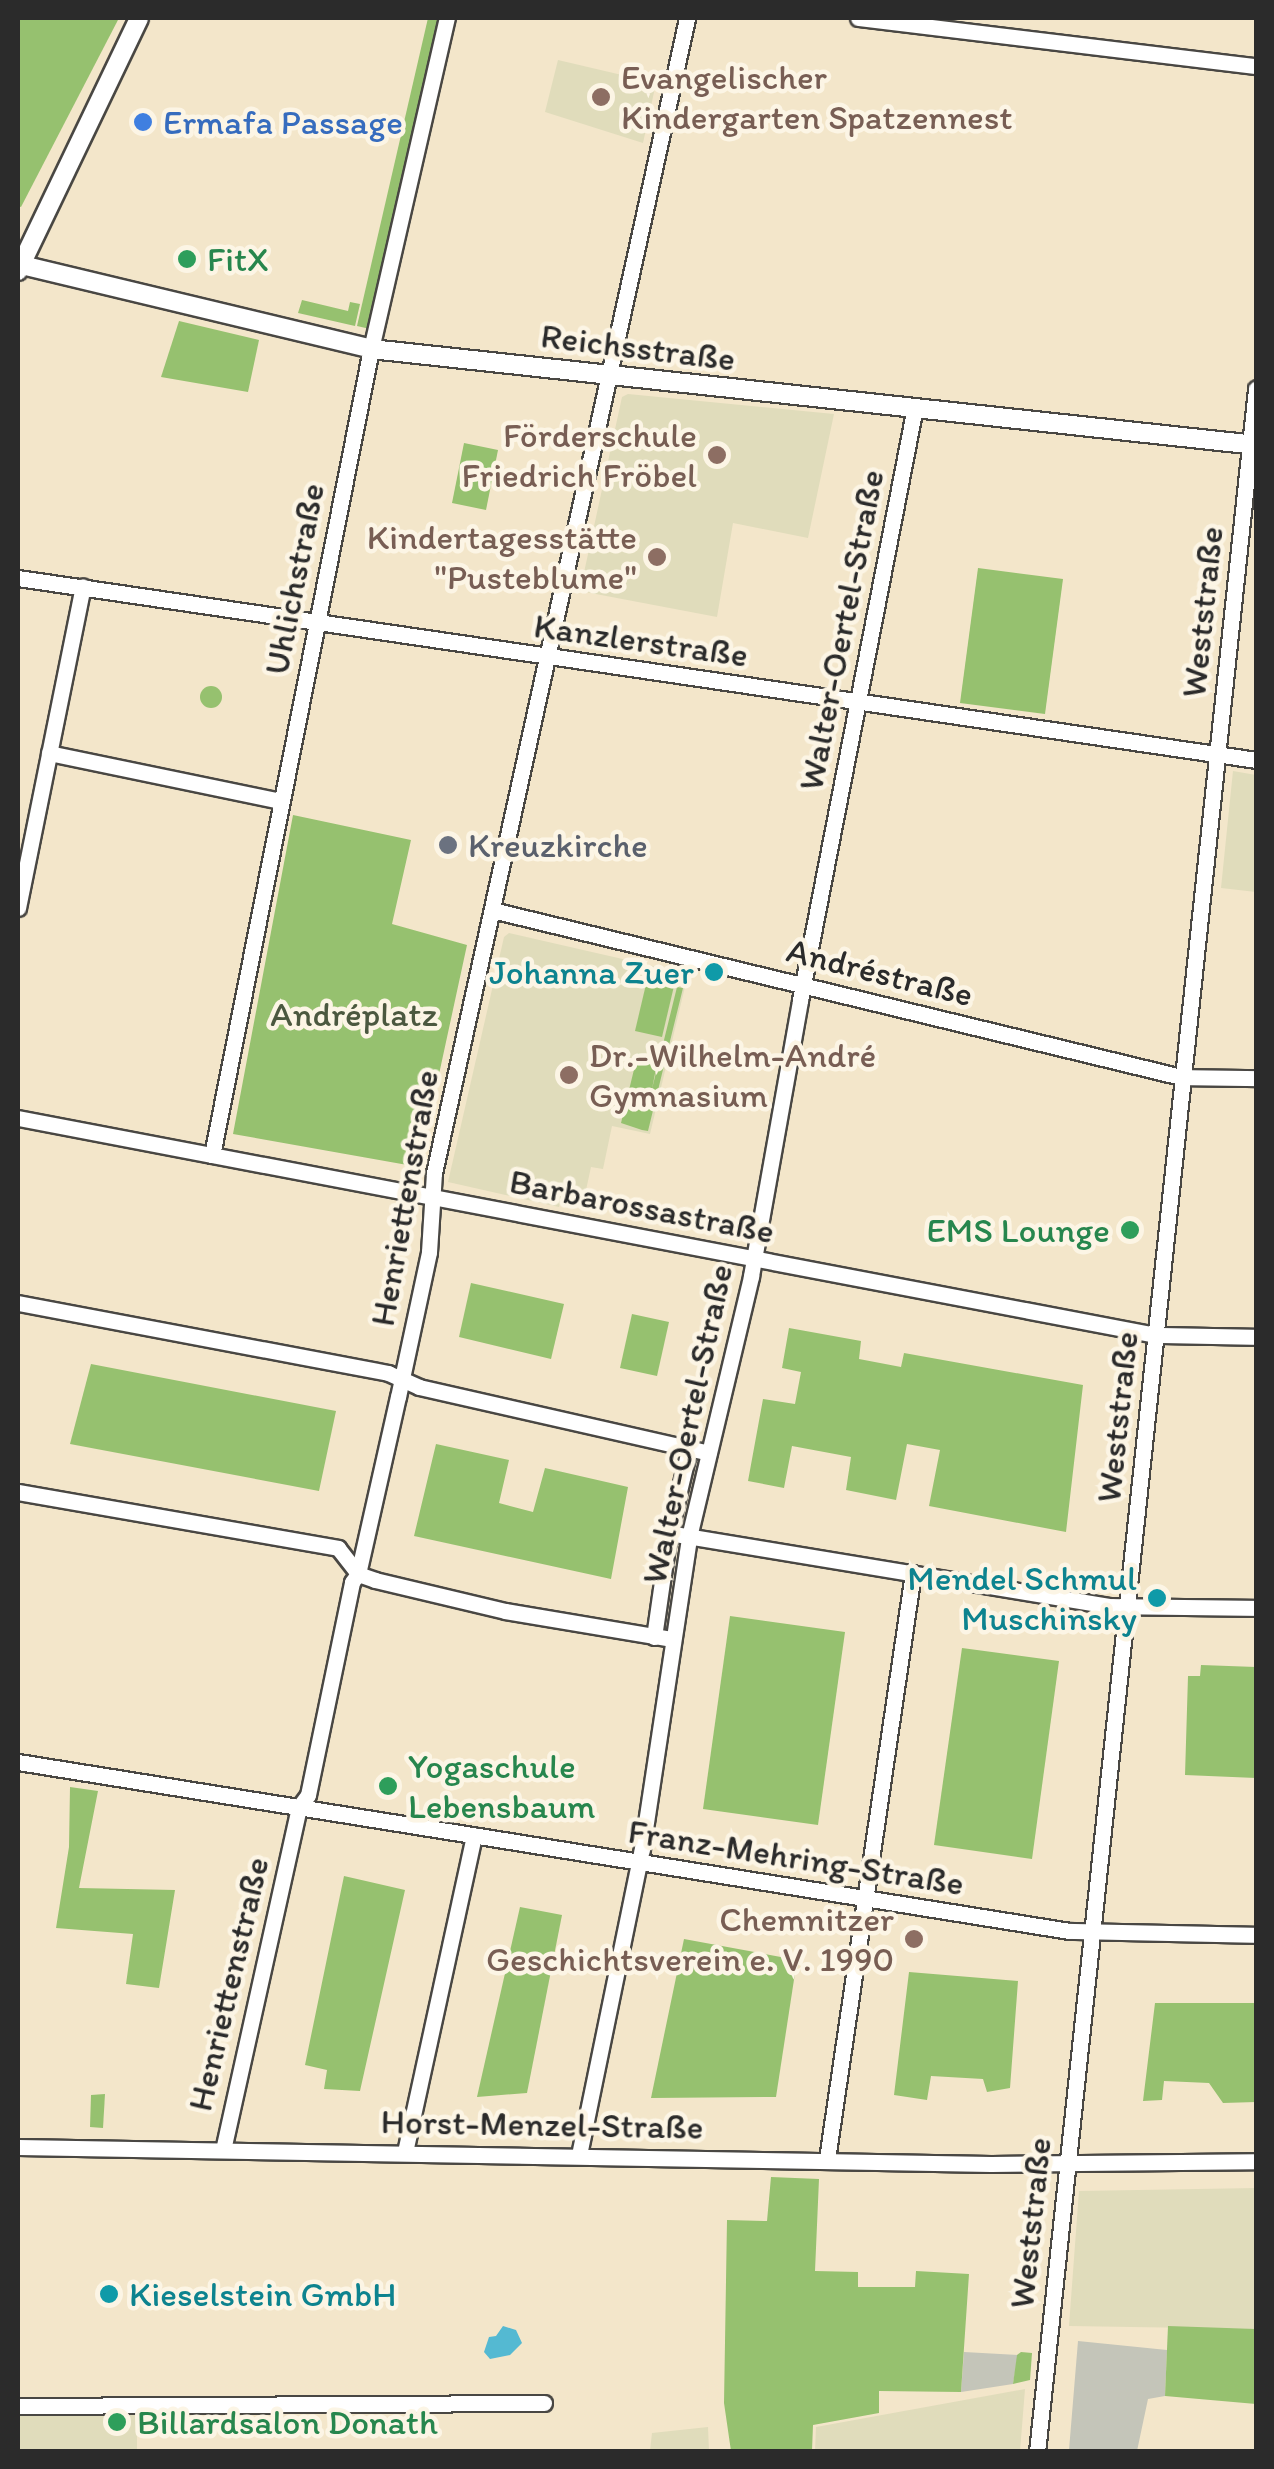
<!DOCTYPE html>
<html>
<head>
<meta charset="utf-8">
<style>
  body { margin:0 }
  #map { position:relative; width:1274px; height:2469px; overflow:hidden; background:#f3e6ca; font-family:Itim,sans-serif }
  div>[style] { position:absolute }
  .built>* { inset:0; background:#e0dcbb }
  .industrial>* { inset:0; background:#c4c5b9 }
  .green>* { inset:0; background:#96c16f }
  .round { border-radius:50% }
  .water>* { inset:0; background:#54b9d2 }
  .roads { filter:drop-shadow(2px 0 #494743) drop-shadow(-2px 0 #494743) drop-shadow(0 2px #494743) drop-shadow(0 -2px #494743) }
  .minor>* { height:15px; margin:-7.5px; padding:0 7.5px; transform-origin:7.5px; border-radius:7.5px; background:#fff }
  .major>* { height:18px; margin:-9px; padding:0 9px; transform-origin:9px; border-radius:9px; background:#fff }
  .dots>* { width:28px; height:28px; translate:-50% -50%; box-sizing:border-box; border:5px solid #fcf5e5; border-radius:50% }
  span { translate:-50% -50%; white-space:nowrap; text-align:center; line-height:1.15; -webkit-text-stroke:9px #fcf5e5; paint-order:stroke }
  .education-label { font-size:35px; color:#785e54 }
  .left { translate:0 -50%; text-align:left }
  .right { translate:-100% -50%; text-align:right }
  .shop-label { font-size:35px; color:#366cbe }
  .leisure-label { font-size:35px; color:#27864d }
  .street-label { font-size:35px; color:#2b2b2b }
  .worship-label { font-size:35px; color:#5b616d }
  .culture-label { font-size:35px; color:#0d838f }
  .park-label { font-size:35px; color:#4b583f }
  .frame { position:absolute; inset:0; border:20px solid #2b2b2b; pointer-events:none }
</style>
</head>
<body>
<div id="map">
  <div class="built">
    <i style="clip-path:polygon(558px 60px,656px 83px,643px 143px,545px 112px)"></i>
    <i style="clip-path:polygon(628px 394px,834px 414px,808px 538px,733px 523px,717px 617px,580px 591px,622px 397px)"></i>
    <i style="clip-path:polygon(1233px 771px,1256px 775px,1256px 892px,1221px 888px)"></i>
    <i style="clip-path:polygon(509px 933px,688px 974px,650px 1134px,612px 1126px,603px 1169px,591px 1167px,583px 1204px,561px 1199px,559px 1207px,448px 1182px,504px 937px)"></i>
    <i style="clip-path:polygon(1256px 2188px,1256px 2329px,1069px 2326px,1079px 2191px)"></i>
    <i style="clip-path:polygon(1025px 2389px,1020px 2451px,815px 2451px,816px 2427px)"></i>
    <i style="clip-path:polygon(18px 2413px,137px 2414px,137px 2451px,18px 2452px)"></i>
    <i style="clip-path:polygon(708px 2427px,709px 2451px,650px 2451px,652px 2433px)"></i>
  </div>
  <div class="industrial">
    <i style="clip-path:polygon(1078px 2341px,1167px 2350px,1165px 2396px,1148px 2399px,1137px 2451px,1069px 2450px)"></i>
    <i style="clip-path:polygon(964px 2352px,1018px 2355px,1013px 2384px,961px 2392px)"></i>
  </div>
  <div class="green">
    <i style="clip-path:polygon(18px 18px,119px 18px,21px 207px,18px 206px)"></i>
    <i style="clip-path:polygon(428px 18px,438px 18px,370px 329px,357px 326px)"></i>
    <i style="clip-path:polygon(302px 300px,348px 311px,350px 302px,360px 304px,355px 326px,298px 313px)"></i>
    <i style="clip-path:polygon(179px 321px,259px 340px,248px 392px,161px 377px)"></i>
    <i style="clip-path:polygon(464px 443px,498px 450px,486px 510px,452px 503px)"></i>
    <i style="clip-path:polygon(978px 568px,1063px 579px,1045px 714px,960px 703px)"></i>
    <i class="round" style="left:200px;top:686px;width:22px;height:22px"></i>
    <i style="clip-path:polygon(293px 815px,411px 840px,392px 924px,467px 945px,420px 1162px,413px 1166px,233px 1134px)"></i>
    <i style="clip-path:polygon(647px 980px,674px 986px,662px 1037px,635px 1031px)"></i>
    <i style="clip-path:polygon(677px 987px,683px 988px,648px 1131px,642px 1130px,621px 1123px,638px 1053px,658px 1058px,652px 1089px)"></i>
    <i style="clip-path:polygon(471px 1283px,564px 1304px,551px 1359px,459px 1337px)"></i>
    <i style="clip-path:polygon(632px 1314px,669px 1322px,657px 1376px,620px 1368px)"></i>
    <i style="clip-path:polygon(789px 1328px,861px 1341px,859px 1359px,901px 1367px,904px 1353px,1083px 1385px,1066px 1532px,929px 1506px,940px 1450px,907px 1444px,896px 1500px,846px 1490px,851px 1457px,792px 1446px,784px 1488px,748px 1481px,763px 1399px,795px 1404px,801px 1372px,782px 1368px)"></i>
    <i style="clip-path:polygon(91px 1364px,336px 1411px,319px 1491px,70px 1444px)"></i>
    <i style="clip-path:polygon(436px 1444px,509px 1460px,499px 1503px,533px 1512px,545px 1468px,628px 1487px,611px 1579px,414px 1536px)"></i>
    <i style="clip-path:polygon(730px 1616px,845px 1632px,818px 1825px,703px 1809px)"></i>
    <i style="clip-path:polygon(962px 1648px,1059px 1661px,1032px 1859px,934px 1845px)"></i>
    <i style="clip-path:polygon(1201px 1665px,1256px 1667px,1256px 1778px,1185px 1775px,1188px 1676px,1200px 1676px)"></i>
    <i style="clip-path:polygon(70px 1787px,98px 1791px,79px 1888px,175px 1890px,159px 1988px,126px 1984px,133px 1934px,56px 1928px,69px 1847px)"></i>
    <i style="clip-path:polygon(344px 1876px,405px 1890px,360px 2091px,324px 2089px,327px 2070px,305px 2065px)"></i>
    <i style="clip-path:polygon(520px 1907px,562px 1915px,527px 2093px,477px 2097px)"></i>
    <i style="clip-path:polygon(684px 1939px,797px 1960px,776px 2097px,651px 2098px)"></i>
    <i style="clip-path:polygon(909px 1972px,1018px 1981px,1010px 2088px,987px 2092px,983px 2079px,931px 2076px,927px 2100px,894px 2095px)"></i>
    <i style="clip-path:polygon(1155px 2003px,1256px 2003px,1256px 2102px,1223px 2103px,1209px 2083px,1164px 2081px,1162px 2100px,1143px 2101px)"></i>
    <i style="clip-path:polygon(105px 2094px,103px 2128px,90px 2127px,91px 2095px)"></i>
    <i style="clip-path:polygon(771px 2177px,819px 2179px,815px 2271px,858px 2272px,858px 2287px,915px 2287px,916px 2271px,969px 2274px,961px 2392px,879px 2391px,879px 2413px,813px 2425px,812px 2451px,731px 2451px,724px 2403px,727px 2220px,767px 2221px)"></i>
    <i style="clip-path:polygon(1168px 2326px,1256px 2329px,1256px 2404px,1165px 2396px)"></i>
    <i style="clip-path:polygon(1021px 2352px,1032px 2353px,1030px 2380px,1013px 2384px,1017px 2355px)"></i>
  </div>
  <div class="water">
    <i style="clip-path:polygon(503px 2326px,516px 2330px,522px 2343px,510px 2355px,490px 2359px,484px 2352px,489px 2337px,496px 2336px)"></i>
  </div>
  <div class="roads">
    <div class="minor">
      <i style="left:858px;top:18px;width:401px;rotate:6.9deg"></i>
      <i style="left:18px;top:578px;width:1251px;rotate:8.36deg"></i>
      <i style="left:49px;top:753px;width:237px;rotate:11.7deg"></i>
      <i style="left:18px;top:908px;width:328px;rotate:-78.6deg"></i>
      <i style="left:492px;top:910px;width:709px;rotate:13.62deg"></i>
      <i style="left:1181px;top:1077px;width:75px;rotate:0.8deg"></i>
      <i style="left:18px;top:1118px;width:1159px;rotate:10.8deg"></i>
      <i style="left:1156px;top:1335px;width:100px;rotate:1.1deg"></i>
      <i style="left:212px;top:1155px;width:822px;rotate:-78.84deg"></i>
      <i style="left:371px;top:349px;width:340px;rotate:-77.1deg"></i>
      <i style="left:18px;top:1303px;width:377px;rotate:10.7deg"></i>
      <i style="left:388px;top:1373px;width:34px;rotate:24deg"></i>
      <i style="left:419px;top:1387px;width:297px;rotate:12.8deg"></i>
      <i style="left:18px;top:1492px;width:325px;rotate:9.9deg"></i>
      <i style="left:338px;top:1548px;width:33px;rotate:52deg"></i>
      <i style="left:358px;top:1574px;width:18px;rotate:19deg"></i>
      <i style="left:375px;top:1580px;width:134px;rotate:13.4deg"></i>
      <i style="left:505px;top:1611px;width:170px;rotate:9.5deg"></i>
      <i style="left:669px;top:1533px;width:449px;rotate:9.4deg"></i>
      <i style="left:1112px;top:1606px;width:144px;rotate:0.8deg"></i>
      <i style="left:654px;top:1637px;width:105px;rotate:-81.8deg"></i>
      <i style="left:669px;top:1533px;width:85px;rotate:-76.5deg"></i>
      <i style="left:18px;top:1762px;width:1065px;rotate:9.13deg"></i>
      <i style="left:1070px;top:1931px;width:186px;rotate:1.2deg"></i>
      <i style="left:18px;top:2147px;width:973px;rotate:1deg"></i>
      <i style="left:991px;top:2164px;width:265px;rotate:-0.6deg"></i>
      <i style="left:223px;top:2150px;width:351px;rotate:-77.5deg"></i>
      <i style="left:299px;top:1807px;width:15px;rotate:-53deg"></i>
      <i style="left:308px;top:1795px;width:217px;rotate:-78.3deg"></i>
      <i style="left:352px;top:1582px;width:10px;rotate:-53deg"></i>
      <i style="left:358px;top:1574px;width:181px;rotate:-77.3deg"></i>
      <i style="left:398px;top:1397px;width:148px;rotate:-77.9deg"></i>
      <i style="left:429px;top:1252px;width:79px;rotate:-86.4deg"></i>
      <i style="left:434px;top:1173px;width:1182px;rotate:-77.64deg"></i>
      <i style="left:405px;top:2152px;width:324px;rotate:-77.7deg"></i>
      <i style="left:579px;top:2155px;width:312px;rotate:-78.4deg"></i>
      <i style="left:642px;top:1849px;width:316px;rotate:-81.4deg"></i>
      <i style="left:689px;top:1537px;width:268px;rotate:-76.6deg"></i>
      <i style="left:751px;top:1276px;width:280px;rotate:-79.9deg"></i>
      <i style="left:800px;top:1000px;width:599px;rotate:-79.03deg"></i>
      <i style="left:827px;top:2159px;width:592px;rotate:-81.65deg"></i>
      <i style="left:18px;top:2406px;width:526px;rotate:-0.33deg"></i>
      <i style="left:1037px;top:2452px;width:2075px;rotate:-83.94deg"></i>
    </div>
    <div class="major">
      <i style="left:18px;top:264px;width:363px;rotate:13.5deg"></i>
      <i style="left:371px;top:349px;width:890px;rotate:6.19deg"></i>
      <i style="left:18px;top:271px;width:280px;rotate:-64.4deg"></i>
    </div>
  </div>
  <div class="dots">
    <i style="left:601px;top:97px;background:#8d6e63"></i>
    <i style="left:143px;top:122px;background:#3f7fe0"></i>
    <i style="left:187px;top:259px;background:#2e9e5b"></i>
    <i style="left:717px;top:455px;background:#8d6e63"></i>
    <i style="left:657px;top:557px;background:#8d6e63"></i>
    <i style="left:448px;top:845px;background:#6b7280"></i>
    <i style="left:714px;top:972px;background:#0f9aa8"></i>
    <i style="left:569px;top:1075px;background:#8d6e63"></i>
    <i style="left:1130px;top:1230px;background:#2e9e5b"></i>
    <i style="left:1157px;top:1598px;background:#0f9aa8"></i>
    <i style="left:388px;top:1786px;background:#2e9e5b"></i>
    <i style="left:914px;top:1939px;background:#8d6e63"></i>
    <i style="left:109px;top:2294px;background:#0f9aa8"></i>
    <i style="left:117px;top:2422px;background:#2e9e5b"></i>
  </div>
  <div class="education-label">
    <span class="left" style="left:621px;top:97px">Evangelischer<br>Kindergarten Spatzennest</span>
    <span class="right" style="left:697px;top:455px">Förderschule<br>Friedrich Fröbel</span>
    <span class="right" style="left:637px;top:557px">Kindertagesstätte<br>"Pusteblume"</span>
    <span class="left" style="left:589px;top:1075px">Dr.-Wilhelm-André<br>Gymnasium</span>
    <span class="right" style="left:894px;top:1939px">Chemnitzer<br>Geschichtsverein e. V. 1990</span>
  </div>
  <div class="shop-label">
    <span class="left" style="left:163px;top:122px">Ermafa Passage</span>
  </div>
  <div class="leisure-label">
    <span class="left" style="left:207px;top:259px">FitX</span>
    <span class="right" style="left:1110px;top:1230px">EMS Lounge</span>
    <span class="left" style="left:408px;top:1786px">Yogaschule<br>Lebensbaum</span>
    <span class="left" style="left:137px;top:2422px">Billardsalon Donath</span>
  </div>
  <div class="street-label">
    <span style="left:638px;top:347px;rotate:7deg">Reichsstraße</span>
    <span style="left:294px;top:579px;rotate:-79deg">Uhlichstraße</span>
    <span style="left:1202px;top:612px;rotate:-84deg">Weststraße</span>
    <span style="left:841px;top:630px;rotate:-79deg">Walter-Oertel-Straße</span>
    <span style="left:641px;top:640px;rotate:8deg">Kanzlerstraße</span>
    <span style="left:880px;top:972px;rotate:14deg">Andréstraße</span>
    <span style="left:404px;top:1198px;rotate:-80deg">Henriettenstraße</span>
    <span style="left:642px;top:1206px;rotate:11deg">Barbarossastraße</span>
    <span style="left:1117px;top:1417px;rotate:-84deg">Weststraße</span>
    <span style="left:687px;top:1424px;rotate:-78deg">Walter-Oertel-Straße</span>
    <span style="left:796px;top:1857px;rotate:9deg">Franz-Mehring-Straße</span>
    <span style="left:228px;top:1984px;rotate:-77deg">Henriettenstraße</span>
    <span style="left:542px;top:2124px;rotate:1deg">Horst-Menzel-Straße</span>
    <span style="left:1030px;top:2223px;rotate:-84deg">Weststraße</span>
  </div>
  <div class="worship-label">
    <span class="left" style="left:468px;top:845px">Kreuzkirche</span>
  </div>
  <div class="culture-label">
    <span class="right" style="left:694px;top:972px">Johanna Zuer</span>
    <span class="right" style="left:1137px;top:1598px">Mendel Schmul<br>Muschinsky</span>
    <span class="left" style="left:129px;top:2294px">Kieselstein GmbH</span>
  </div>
  <div class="park-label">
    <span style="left:354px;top:1014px">Andréplatz</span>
  </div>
  <div class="frame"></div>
</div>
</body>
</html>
